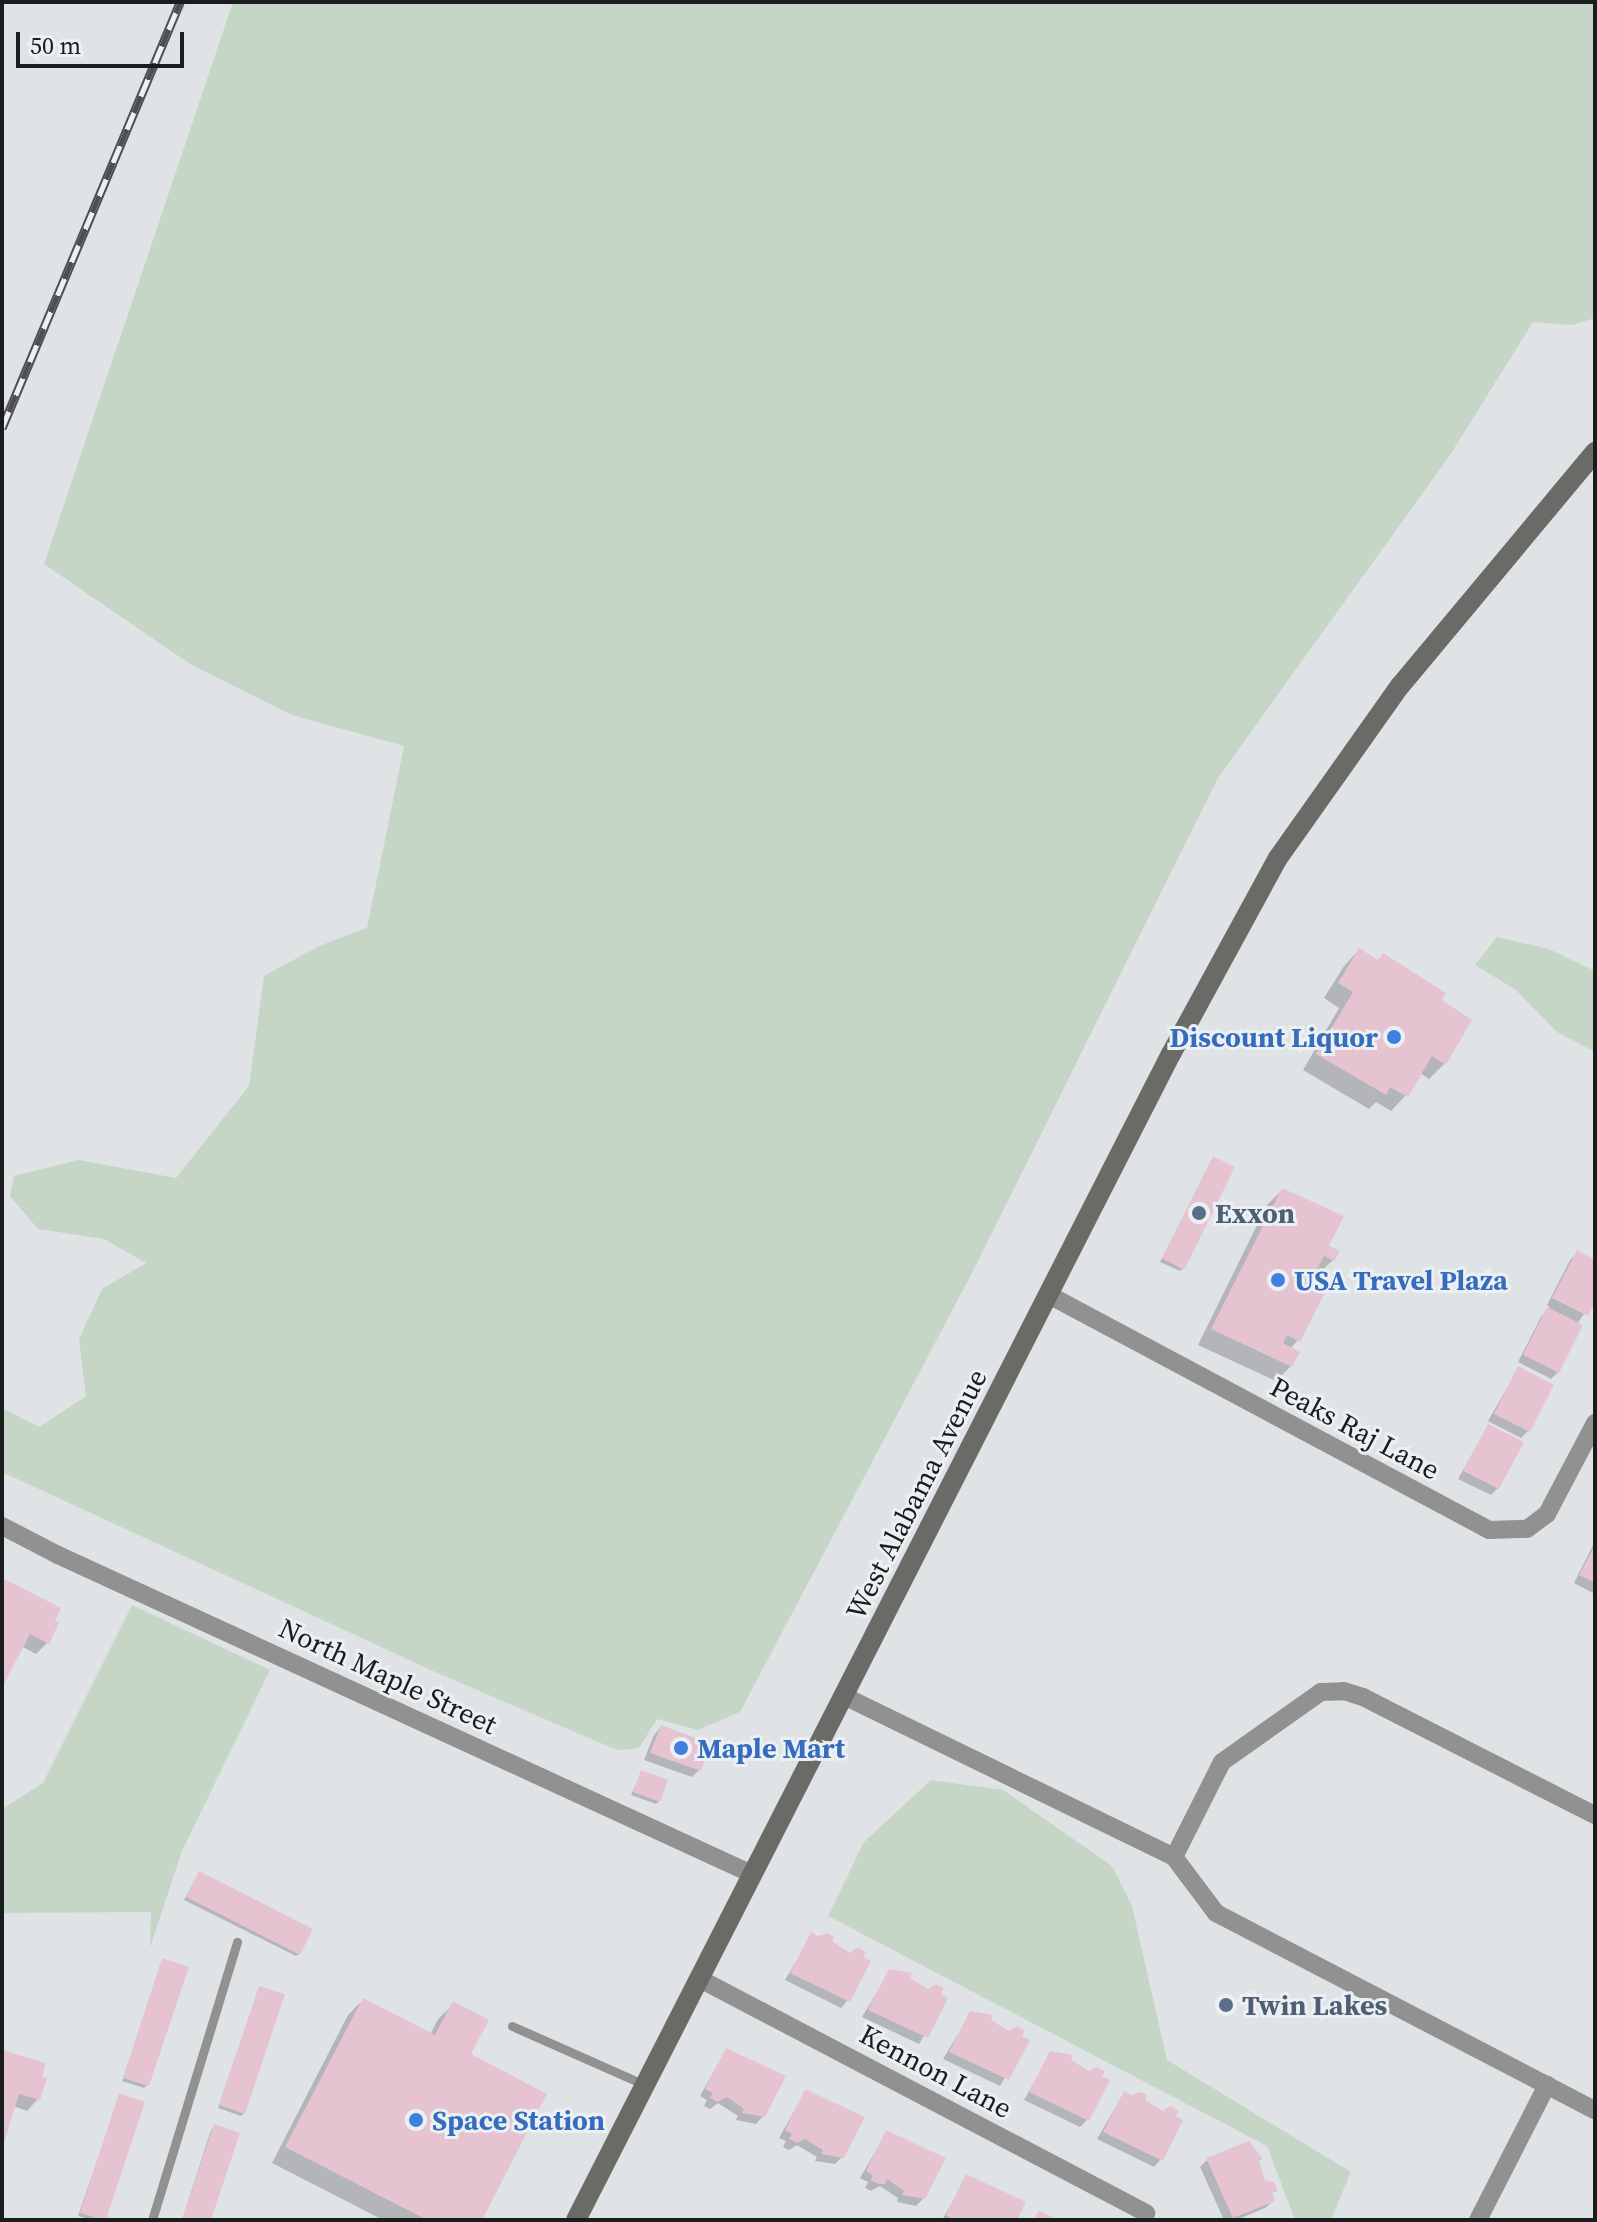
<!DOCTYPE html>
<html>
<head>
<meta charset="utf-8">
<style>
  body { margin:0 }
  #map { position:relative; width:1597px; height:2222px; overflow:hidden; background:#e0e3e6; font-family:"Source Serif 4",serif }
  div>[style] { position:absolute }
  .green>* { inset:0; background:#c5d6c6 }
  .shadow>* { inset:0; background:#0003 }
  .building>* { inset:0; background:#e6c3d1 }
  .service>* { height:9px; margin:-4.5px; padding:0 4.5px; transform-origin:4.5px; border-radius:4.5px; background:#91918f }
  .minor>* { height:18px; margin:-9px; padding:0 9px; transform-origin:9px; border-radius:9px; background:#91918f }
  .secondary>* { height:20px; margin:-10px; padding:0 10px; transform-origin:10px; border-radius:10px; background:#6a6a67 }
  .rail>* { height:9px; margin-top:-4.5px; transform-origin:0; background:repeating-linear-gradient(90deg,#edf0f3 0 18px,#4e4f51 0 36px); box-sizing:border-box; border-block:2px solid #4e4f51 }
  .dots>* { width:22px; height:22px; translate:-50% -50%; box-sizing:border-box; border:4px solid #edf0f3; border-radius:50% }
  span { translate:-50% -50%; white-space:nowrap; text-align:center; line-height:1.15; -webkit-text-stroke:6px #edf0f3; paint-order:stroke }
  .shop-label { font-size:28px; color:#366cbe; font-weight:700 }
  .right { translate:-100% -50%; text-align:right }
  .left { translate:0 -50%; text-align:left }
  .service-label { font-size:28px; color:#4e5e75; font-weight:700 }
  .street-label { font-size:28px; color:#1b1c1d }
  .frame { position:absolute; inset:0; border:4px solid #1b1c1d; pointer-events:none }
  .scale { position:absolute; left:16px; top:32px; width:168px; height:36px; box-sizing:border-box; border:4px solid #1b1c1d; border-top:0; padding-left:10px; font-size:24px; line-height:28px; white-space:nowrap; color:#1b1c1d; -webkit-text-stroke:6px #edf0f3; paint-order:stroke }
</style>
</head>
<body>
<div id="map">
  <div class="green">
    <i style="clip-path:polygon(233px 2px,1595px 2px,1595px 318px,1572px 325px,1533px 322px,1450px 455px,1218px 778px,972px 1273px,740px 1712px,698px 1730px,657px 1719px,639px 1748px,618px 1750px,598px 1742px,433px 1671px,2px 1472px,2px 1408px,39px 1427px,86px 1396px,79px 1339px,102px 1289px,146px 1263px,104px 1239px,38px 1229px,10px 1196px,14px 1176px,79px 1160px,176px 1178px,249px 1086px,264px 976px,319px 946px,367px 928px,404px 746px,292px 715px,190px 664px,44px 564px)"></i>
    <i style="clip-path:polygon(1497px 937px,1549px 949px,1595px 971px,1595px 1052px,1557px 1032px,1516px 990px,1475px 965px)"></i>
    <i style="clip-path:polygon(132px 1605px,270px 1670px,182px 1851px,150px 1948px,151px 1912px,2px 1913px,2px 1809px,43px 1783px)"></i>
    <i style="clip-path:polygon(931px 1780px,1003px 1790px,1112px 1866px,1132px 1906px,1167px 2060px,1351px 2172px,1331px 2220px,1295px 2220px,1267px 2146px,828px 1916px,864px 1842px)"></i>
  </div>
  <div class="shadow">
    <i style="clip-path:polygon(1359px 950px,1439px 1001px,1444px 1064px,1429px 1079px,1420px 1073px,1406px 1095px,1391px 1111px,1376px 1102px,1369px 1109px,1303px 1070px,1339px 1008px,1324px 998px,1344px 966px)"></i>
    <i style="clip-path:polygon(1213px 1158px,1183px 1268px,1180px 1271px,1160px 1262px)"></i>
    <i style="clip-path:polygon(1282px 1190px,1333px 1260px,1317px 1275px,1313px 1273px,1298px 1340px,1290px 1349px,1291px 1366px,1276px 1381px,1198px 1345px,1267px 1205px)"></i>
    <i style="clip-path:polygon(1577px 1253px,1595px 1262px,1595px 1298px,1577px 1324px,1558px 1372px,1551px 1379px,1518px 1362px,1541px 1317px,1550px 1307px,1547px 1305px,1570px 1260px)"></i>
    <i style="clip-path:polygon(1518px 1369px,1528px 1431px,1521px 1438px,1488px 1421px)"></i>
    <i style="clip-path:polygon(1488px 1426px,1498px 1488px,1491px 1495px,1458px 1479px)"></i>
    <i style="clip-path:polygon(1595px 1541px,1595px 1594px,1574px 1583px)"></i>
    <i style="clip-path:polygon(2px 1580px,47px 1643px,36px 1654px,21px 1646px,2px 1683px)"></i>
    <i style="clip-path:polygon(661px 1727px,699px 1770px,692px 1777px,644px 1760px,654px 1735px)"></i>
    <i style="clip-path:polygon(641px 1773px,659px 1801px,656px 1804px,631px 1795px)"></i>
    <i style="clip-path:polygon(197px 1876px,299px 1954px,296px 1956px,184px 1900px)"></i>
    <i style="clip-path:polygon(812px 1935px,848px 2000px,841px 2008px,785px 1980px)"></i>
    <i style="clip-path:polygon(163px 1961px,147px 2085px,144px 2088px,122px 2081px)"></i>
    <i style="clip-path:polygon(890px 1971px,946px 1999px,919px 2044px,862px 2017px)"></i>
    <i style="clip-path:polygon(259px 1988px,244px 2113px,241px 2116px,218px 2108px)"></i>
    <i style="clip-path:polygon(363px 2000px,430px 2035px,438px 2019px,454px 2004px,469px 2055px,480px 2220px,383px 2220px,272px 2163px,348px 2015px)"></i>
    <i style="clip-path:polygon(971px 2013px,1027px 2040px,1000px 2086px,943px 2059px)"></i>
    <i style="clip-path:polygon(726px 2050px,763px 2116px,756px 2124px,736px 2120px,738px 2116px,718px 2103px,710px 2109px,704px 2106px,707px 2100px,700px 2096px)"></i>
    <i style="clip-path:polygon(2px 2052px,44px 2065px,38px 2099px,27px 2111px,13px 2106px,2px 2142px)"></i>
    <i style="clip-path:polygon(1051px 2053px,1069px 2061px,1087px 2120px,1080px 2127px,1024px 2100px)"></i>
    <i style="clip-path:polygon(805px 2092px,842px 2157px,835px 2164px,815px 2161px,817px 2157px,797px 2145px,789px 2150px,783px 2147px,786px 2141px,779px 2138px)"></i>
    <i style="clip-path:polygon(1124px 2093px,1142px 2100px,1161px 2159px,1154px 2167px,1097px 2139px)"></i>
    <i style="clip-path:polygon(120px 2095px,104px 2220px,92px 2220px,78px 2216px)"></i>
    <i style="clip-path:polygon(214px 2127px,209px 2220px,182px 2220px,211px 2130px)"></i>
    <i style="clip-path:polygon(887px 2132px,924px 2198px,916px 2206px,897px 2202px,898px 2198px,880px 2186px,871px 2191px,865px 2188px,868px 2182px,860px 2178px)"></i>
    <i style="clip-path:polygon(1207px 2160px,1257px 2162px,1263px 2182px,1275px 2190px,1270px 2195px,1273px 2201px,1265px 2208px,1236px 2220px,1224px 2220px,1200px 2167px)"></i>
    <i style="clip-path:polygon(967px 2177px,1015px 2220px,942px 2220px)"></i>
  </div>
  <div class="building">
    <i style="clip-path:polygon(1359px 948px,1378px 960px,1383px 953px,1446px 993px,1442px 1000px,1472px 1020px,1446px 1065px,1432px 1056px,1408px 1097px,1390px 1087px,1386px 1095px,1316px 1054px,1353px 992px,1338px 983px)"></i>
    <i style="clip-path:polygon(1213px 1156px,1235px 1167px,1184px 1270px,1162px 1258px)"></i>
    <i style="clip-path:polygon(1282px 1188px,1344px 1216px,1329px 1246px,1340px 1251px,1334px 1261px,1324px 1256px,1314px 1276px,1329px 1284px,1300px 1342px,1287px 1335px,1283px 1343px,1300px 1352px,1292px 1367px,1211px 1329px)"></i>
    <i style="clip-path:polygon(1577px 1250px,1595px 1260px,1595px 1303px,1588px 1316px,1552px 1298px)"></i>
    <i style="clip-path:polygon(1547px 1307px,1583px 1325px,1559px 1373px,1523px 1355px)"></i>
    <i style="clip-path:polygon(1518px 1366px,1554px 1385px,1530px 1432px,1494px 1414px)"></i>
    <i style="clip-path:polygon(1488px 1424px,1524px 1442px,1499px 1489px,1463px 1471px)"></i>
    <i style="clip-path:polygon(1595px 1545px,1595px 1583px,1579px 1575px)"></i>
    <i style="clip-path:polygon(2px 1578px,61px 1608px,55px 1621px,59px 1623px,49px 1644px,30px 1634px,2px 1688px)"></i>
    <i style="clip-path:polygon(661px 1725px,711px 1744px,701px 1771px,650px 1753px)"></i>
    <i style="clip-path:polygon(641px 1770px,668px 1780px,660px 1802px,633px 1792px)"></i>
    <i style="clip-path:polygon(199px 1871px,313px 1929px,300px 1955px,186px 1897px)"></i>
    <i style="clip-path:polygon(811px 1932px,818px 1936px,828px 1933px,834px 1937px,832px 1941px,850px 1953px,858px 1947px,866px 1952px,863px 1957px,871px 1961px,850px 2002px,790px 1973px)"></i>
    <i style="clip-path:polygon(162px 1958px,189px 1967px,149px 2086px,123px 2078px)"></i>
    <i style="clip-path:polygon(889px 1969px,912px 1973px,910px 1978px,928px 1989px,936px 1984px,944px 1988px,941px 1994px,948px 1998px,928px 2038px,868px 2010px)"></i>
    <i style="clip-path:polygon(259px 1986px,285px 1994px,245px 2114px,219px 2105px)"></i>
    <i style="clip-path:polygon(363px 1998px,435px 2035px,453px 2001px,489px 2020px,471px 2054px,547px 2094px,482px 2220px,427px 2220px,285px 2147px)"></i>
    <i style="clip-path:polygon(970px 2011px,993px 2015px,991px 2020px,1009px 2031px,1017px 2026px,1025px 2030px,1022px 2036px,1030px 2040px,1009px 2080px,949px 2052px)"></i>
    <i style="clip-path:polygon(726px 2048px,786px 2076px,765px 2117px,742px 2113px,744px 2109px,727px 2097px,718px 2102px,710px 2098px,713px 2093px,705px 2089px)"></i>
    <i style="clip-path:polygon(2px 2050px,46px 2063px,42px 2077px,47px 2078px,40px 2100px,19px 2094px,3px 2146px)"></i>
    <i style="clip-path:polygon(1050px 2051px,1073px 2055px,1071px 2060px,1089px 2071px,1097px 2067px,1105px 2071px,1102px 2076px,1110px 2080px,1089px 2121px,1029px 2092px)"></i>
    <i style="clip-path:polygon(805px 2089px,865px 2117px,844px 2158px,821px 2154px,823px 2150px,805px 2139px,797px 2143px,789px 2139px,792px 2134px,785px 2130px)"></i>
    <i style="clip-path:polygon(1124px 2091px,1131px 2095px,1140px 2092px,1147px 2095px,1145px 2100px,1163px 2111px,1170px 2106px,1179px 2111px,1176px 2116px,1183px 2120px,1163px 2161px,1103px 2132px)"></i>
    <i style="clip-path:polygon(119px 2093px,145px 2102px,106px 2220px,102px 2220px,80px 2213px)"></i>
    <i style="clip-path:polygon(214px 2124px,240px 2133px,211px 2220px,182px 2220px)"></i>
    <i style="clip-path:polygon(886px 2130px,946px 2158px,925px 2199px,902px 2195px,904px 2191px,887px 2179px,885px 2184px,879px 2184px,871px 2180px,873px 2175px,866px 2171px)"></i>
    <i style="clip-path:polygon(1249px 2141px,1263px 2159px,1259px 2161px,1265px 2181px,1274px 2182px,1278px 2191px,1272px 2193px,1275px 2201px,1233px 2218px,1206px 2158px)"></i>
    <i style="clip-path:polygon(966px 2174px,1026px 2202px,1017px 2220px,953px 2220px,946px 2215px)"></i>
    <i style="clip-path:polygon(1039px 2210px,1054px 2218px,1064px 2220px,1034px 2220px)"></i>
  </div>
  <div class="service">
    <i style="left:512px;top:2026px;width:145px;rotate:23.9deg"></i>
    <i style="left:152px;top:2220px;width:291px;rotate:-73deg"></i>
  </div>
  <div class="minor">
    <i style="left:1049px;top:1295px;width:499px;rotate:28.1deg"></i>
    <i style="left:1489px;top:1530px;width:38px;rotate:-2deg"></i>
    <i style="left:1527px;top:1529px;width:25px;rotate:-37deg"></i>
    <i style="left:1547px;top:1514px;width:103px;rotate:-62.2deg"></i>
    <i style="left:2px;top:1526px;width:63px;rotate:27.4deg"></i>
    <i style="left:58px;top:1555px;width:764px;rotate:24.69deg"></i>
    <i style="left:844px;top:1696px;width:367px;rotate:26deg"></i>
    <i style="left:1174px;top:1857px;width:70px;rotate:53.1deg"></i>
    <i style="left:1216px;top:1913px;width:427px;rotate:27.5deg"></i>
    <i style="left:1174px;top:1857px;width:106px;rotate:-63.2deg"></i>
    <i style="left:1222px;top:1762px;width:121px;rotate:-35.3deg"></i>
    <i style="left:1321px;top:1692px;width:23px;rotate:-2deg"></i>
    <i style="left:1344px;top:1691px;width:20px;rotate:18deg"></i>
    <i style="left:1363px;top:1697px;width:260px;rotate:27deg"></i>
    <i style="left:700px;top:1979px;width:504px;rotate:27.68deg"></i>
    <i style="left:1478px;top:2220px;width:152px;rotate:-62.9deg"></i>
  </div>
  <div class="secondary">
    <i style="left:576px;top:2220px;width:1309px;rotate:-62.97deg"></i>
    <i style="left:1171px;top:1054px;width:223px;rotate:-61.4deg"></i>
    <i style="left:1278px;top:858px;width:211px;rotate:-54.7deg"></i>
    <i style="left:1400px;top:686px;width:305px;rotate:-50.2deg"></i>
  </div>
  <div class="rail">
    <i style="left:2px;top:428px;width:462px;rotate:-67.3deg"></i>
  </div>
  <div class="dots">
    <i style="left:1394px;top:1037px;background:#3f7fe0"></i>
    <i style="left:1199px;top:1213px;background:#5c6f8a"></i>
    <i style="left:1278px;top:1280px;background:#3f7fe0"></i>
    <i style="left:681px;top:1748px;background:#3f7fe0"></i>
    <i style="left:1226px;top:2005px;background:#5c6f8a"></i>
    <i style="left:416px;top:2120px;background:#3f7fe0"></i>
  </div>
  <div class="shop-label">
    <span class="right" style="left:1378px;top:1037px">Discount Liquor</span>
    <span class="left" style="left:1294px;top:1280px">USA Travel Plaza</span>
    <span class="left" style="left:697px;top:1748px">Maple Mart</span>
    <span class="left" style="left:432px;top:2120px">Space Station</span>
  </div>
  <div class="service-label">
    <span class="left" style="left:1215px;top:1213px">Exxon</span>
    <span class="left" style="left:1242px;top:2005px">Twin Lakes</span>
  </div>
  <div class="street-label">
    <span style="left:1355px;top:1428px;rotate:28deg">Peaks Raj Lane</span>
    <span style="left:916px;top:1494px;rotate:-63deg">West Alabama Avenue</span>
    <span style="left:388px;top:1676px;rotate:25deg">North Maple Street</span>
    <span style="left:936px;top:2071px;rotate:28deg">Kennon Lane</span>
  </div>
  <div class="frame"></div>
  <div class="scale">50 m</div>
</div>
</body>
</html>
